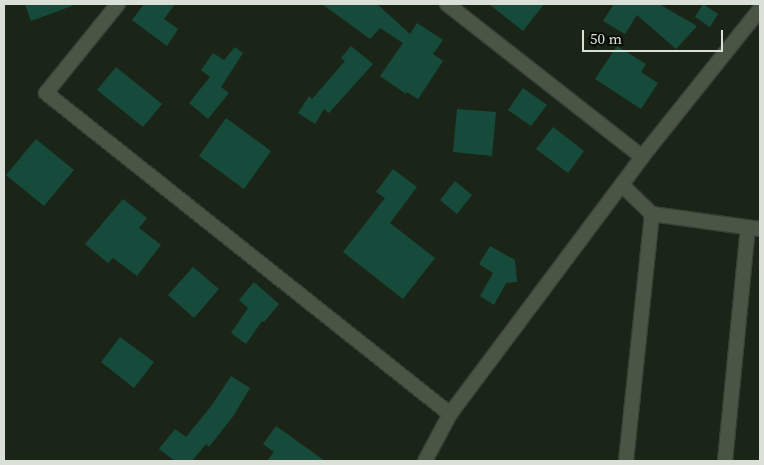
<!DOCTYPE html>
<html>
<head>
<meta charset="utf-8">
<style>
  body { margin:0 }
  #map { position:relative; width:764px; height:465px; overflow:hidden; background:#1b2517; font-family:"Source Serif 4",serif }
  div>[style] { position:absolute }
  .building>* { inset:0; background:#164b3c }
  .roads { filter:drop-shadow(1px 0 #394036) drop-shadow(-1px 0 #394036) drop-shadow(0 1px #394036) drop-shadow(0 -1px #394036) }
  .minor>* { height:14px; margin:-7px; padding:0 7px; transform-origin:7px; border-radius:7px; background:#4a5546 }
  .tertiary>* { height:14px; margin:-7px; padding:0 7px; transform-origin:7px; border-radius:7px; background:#4a5546 }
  span { translate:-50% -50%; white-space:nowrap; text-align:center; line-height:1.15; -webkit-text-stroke:5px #080c07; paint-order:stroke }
  .frame { position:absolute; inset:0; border:5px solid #dae0d7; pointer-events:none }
  .scale { position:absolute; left:582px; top:30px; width:141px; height:22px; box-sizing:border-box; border:2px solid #dae0d7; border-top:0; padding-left:6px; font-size:15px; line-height:18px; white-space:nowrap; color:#dae0d7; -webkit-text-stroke:4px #080c07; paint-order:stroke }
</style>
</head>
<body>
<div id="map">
  <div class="building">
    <i style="clip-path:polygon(25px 4px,72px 4px,72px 6px,31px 21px)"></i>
    <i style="clip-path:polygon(144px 4px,175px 4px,164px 19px,178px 29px,167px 46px,132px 20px)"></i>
    <i style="clip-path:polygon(322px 4px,377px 4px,410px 34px,417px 23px,443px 40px,433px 54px,443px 61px,418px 99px,407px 92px,406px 94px,380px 76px,403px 43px,380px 28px,370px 39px)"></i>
    <i style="clip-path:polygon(489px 4px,544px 4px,523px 31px)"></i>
    <i style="clip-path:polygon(614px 4px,659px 4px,697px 26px,676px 49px,637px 15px,625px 34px,603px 21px)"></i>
    <i style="clip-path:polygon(703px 4px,718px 14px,710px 27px,695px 17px)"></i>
    <i style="clip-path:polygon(351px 46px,373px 64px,329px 113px,324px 109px,315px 124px,298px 113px,309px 96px,312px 99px,345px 61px,341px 58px)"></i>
    <i style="clip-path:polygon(617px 46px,646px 64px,641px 72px,658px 83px,641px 109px,595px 79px)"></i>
    <i style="clip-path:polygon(235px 47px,243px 53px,221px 87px,229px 93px,208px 119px,189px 103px,210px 77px,201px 70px,213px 53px,224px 60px)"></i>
    <i style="clip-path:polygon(116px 67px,162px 104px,143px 127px,97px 90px)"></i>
    <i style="clip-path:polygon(523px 88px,547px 105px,531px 126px,508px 110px)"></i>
    <i style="clip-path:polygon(457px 109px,496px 112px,492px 156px,453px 152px)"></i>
    <i style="clip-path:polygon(226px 118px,271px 151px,244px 189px,199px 156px)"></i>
    <i style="clip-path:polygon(553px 127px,584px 151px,568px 173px,536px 149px)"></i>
    <i style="clip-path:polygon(36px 139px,74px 170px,44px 206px,6px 175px)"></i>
    <i style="clip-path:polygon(393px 169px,417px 187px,390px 223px,435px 258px,403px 299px,343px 252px,385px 198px,376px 192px)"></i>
    <i style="clip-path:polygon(455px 181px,472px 195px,457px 214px,440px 200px)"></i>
    <i style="clip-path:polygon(123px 199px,147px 218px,139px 228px,161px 245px,137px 276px,113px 258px,108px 263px,85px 244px)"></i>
    <i style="clip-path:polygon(490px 246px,515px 260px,517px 282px,506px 283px,494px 305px,480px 296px,493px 273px,479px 264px)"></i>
    <i style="clip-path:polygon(193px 267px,219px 289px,194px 318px,168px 295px)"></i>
    <i style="clip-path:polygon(254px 282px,279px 304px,264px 322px,262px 321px,246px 344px,231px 333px,248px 308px,239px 300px)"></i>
    <i style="clip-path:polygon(120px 337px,154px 362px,134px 388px,101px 362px)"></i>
    <i style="clip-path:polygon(231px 376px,250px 388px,234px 415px,209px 447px,206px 444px,192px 461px,175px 461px,159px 449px,175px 429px,186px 437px,212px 405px)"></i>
    <i style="clip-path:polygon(276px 426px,325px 461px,267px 461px,274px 452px,263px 444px)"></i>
  </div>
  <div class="roads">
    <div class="minor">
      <i style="left:118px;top:4px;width:114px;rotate:129deg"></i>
      <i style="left:46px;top:93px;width:516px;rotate:38.47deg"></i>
      <i style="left:447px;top:4px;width:248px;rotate:38.1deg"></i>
      <i style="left:622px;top:185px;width:42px;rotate:44deg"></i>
      <i style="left:652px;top:214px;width:109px;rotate:7.9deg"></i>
      <i style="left:626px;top:461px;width:248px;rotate:-84deg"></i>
      <i style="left:725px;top:461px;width:234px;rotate:-84.4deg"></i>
    </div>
    <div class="tertiary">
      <i style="left:425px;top:461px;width:53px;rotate:-62deg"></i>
      <i style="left:450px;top:414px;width:321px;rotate:-53.2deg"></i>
      <i style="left:642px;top:157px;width:189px;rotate:-51.4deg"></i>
    </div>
  </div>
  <div class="frame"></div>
  <div class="scale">50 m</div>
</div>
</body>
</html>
